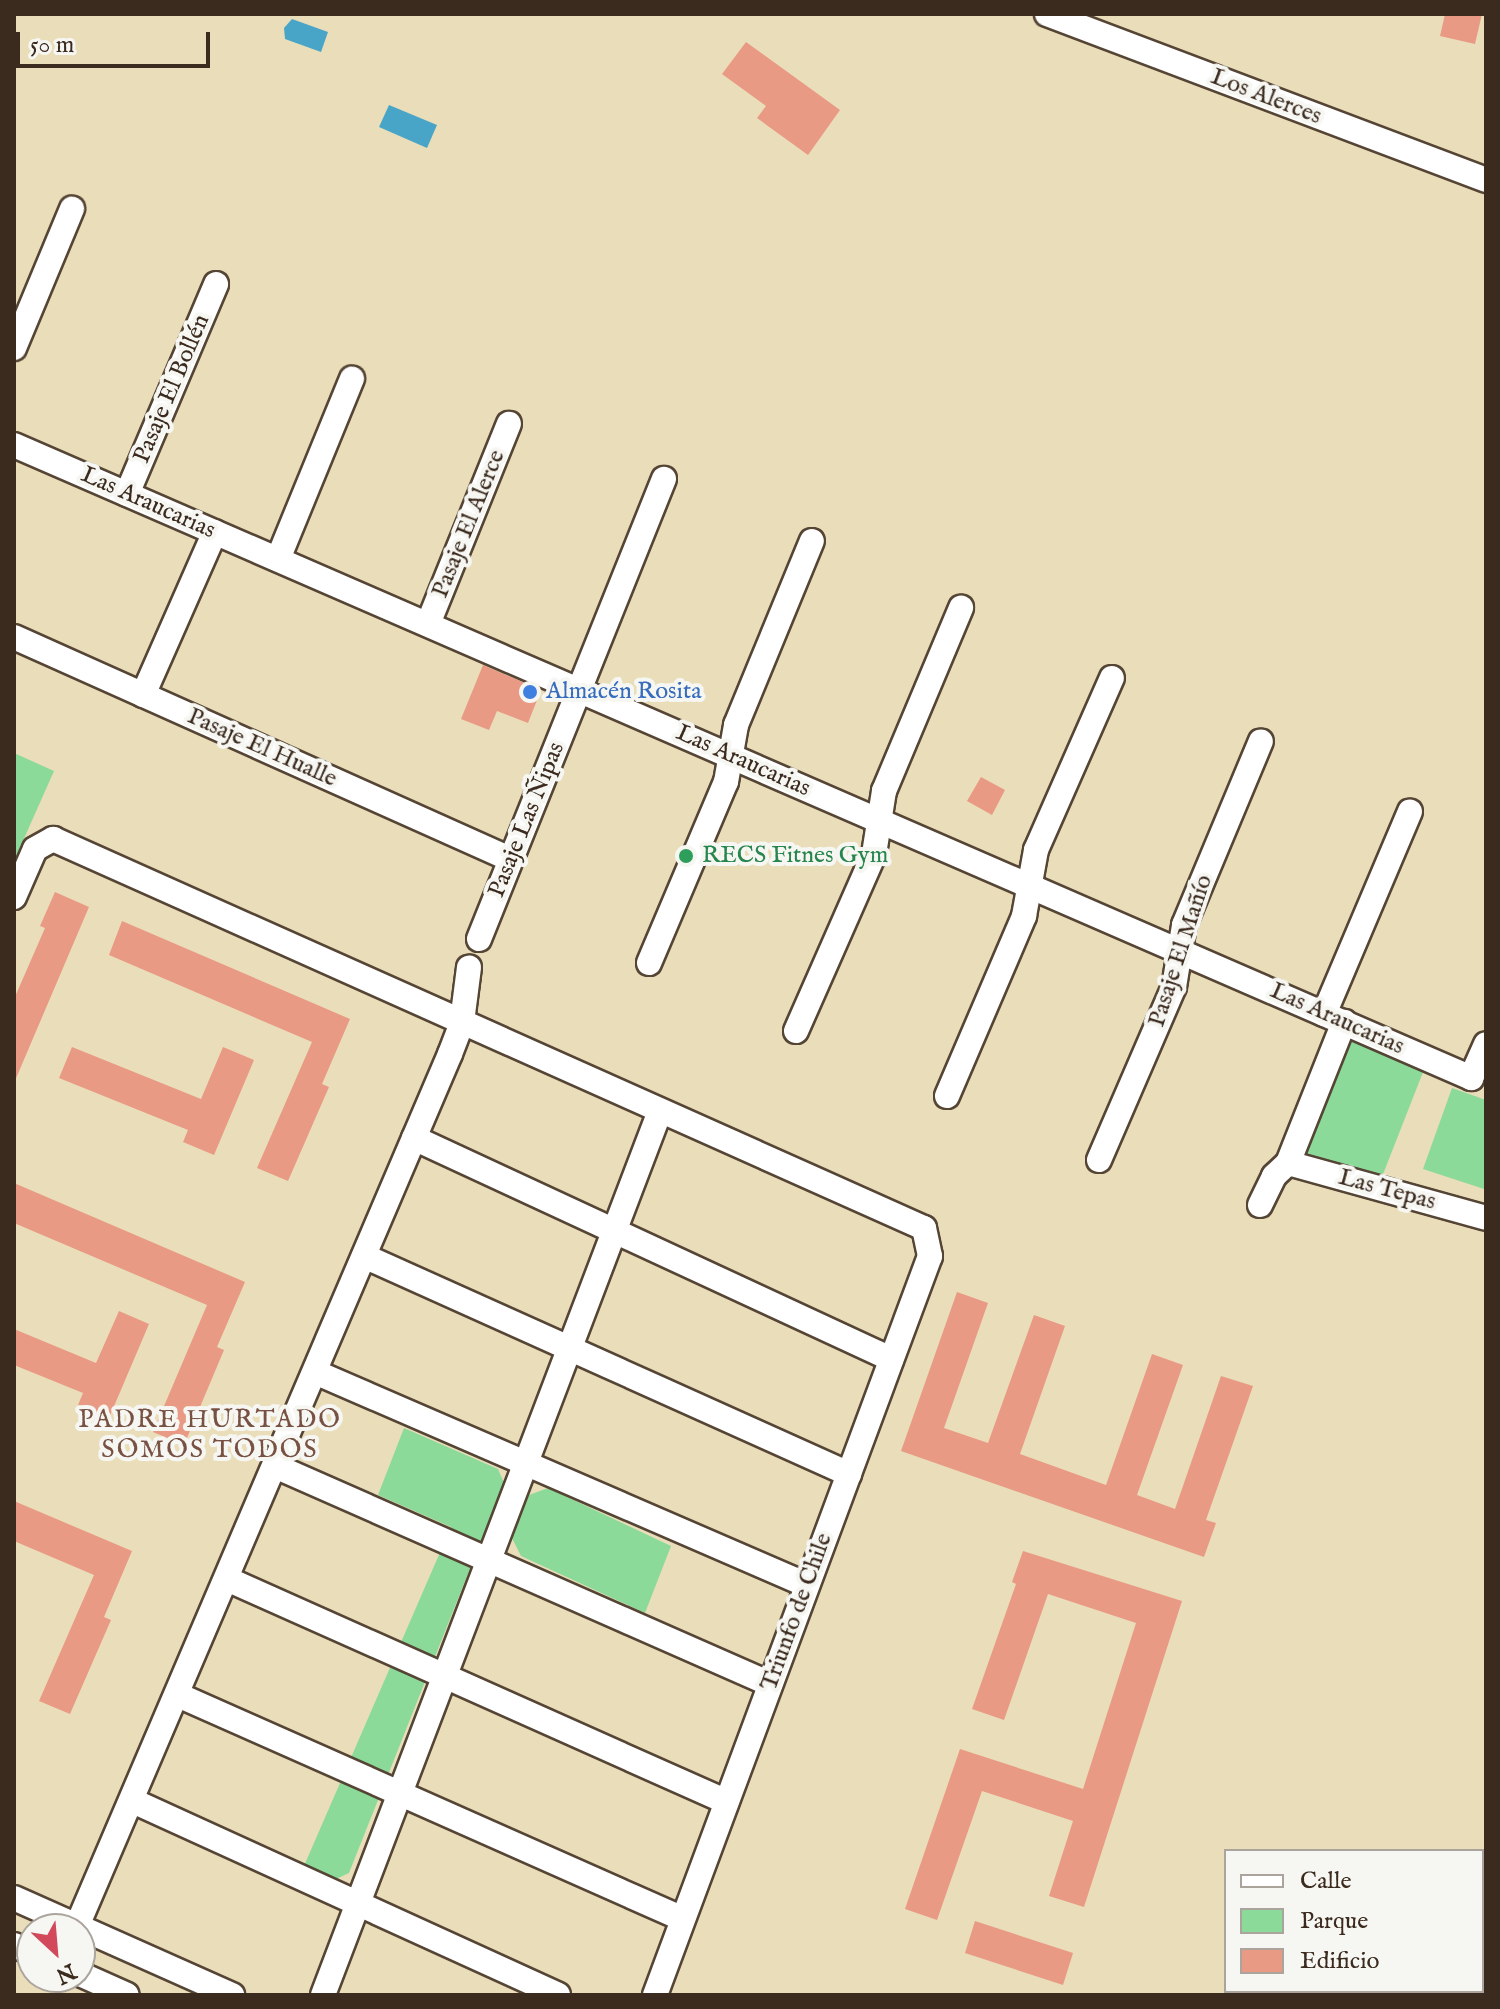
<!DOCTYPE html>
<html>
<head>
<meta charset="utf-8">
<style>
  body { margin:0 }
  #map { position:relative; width:1500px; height:2009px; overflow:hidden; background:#eaddb9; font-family:"IM FELL English",serif }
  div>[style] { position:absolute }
  .green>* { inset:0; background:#8bda99 }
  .water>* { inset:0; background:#49a5c7 }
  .building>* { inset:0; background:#e99a85 }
  .roads { filter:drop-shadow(2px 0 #554535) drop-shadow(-2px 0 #554535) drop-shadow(0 2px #554535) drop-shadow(0 -2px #554535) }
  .street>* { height:24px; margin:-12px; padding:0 12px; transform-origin:12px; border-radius:12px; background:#fff }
  .dots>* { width:22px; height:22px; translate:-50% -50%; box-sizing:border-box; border:4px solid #f6f6f2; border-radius:50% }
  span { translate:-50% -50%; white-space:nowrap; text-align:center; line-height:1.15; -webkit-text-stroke:8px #f6f6f2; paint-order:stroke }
  .street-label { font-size:24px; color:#3b2a1e }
  .shop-label { font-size:24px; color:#366cbe }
  .left { translate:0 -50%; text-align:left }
  .leisure-label { font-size:24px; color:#27864d }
  .neighbourhood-label { font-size:26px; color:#785142; letter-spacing:2px }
  .frame { position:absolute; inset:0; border:16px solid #3b2a1e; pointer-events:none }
  .legend { position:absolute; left:1224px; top:1849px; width:260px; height:144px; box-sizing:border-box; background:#f6f6f2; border:2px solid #aba49d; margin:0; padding:10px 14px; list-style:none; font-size:24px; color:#3b2a1e }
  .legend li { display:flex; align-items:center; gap:16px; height:40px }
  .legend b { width:40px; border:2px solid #aba49d }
  .north { position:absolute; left:16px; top:1913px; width:80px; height:80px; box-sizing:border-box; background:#f6f6f2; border:2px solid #aba49d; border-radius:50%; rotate:154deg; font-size:22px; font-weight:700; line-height:32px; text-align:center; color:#3b2a1e }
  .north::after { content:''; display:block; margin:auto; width:28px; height:36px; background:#d1495b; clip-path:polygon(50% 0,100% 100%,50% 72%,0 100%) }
  .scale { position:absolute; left:16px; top:32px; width:194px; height:36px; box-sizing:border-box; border:4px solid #3b2a1e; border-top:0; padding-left:10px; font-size:24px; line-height:28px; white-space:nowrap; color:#3b2a1e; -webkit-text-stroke:6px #f6f6f2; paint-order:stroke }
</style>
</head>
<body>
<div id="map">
  <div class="green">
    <i style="clip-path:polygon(14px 753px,54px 771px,14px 861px)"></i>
    <i style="clip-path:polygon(1351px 1038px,1425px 1067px,1378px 1187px,1303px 1157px)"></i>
    <i style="clip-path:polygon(1452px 1088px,1486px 1100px,1484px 1189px,1423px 1169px)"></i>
    <i style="clip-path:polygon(404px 1428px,498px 1469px,504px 1483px,349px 1873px,336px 1879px,304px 1866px,451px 1527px,378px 1495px)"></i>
    <i style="clip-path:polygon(548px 1488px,671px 1546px,645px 1613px,521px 1556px,512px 1538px,529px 1495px)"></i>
  </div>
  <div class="water">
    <i style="clip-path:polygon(292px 19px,328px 32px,321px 52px,285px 39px,284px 28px)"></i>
    <i style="clip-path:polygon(389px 105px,437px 125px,427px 148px,379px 127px)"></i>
  </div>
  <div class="building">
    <i style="clip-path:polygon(1445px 14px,1482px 14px,1475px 44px,1440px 36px)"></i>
    <i style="clip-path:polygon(746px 42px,840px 110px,808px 155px,757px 118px,766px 106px,722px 74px)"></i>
    <i style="clip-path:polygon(483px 665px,541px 690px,528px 723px,497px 711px,489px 730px,461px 719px)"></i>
    <i style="clip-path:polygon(981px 777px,1005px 790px,992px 815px,967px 801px)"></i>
    <i style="clip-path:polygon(55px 892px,89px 907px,14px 1083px,14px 999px,45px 928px,40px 926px)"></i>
    <i style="clip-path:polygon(122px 921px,350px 1019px,322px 1084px,329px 1087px,288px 1181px,257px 1168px,312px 1042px,109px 955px)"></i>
    <i style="clip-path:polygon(72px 1047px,201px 1099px,223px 1047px,254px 1060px,214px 1155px,183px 1142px,188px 1130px,59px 1078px)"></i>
    <i style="clip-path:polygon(14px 1183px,245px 1282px,217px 1347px,224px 1350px,184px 1445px,153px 1432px,207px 1305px,14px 1223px)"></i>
    <i style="clip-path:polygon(957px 1292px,988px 1303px,944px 1428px,988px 1443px,1034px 1315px,1065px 1326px,1020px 1454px,1106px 1485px,1152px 1354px,1183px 1365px,1137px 1495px,1175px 1509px,1221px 1376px,1253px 1386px,1206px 1520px,1216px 1523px,1204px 1557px,901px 1451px)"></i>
    <i style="clip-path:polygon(119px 1311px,149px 1324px,109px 1418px,78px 1405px,83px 1393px,14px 1365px,14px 1329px,96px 1363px)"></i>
    <i style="clip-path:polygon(14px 1501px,132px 1551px,104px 1617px,111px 1620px,70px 1714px,39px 1701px,94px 1575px,14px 1541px)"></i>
    <i style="clip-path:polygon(1023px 1551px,1182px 1601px,1084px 1907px,1049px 1896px,1073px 1821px,982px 1791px,937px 1920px,905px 1909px,960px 1749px,1083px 1789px,1136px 1623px,1048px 1594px,1004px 1720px,972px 1709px,1016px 1584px,1012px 1582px)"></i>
    <i style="clip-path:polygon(975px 1921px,1073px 1953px,1063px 1985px,965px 1953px)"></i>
  </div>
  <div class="roads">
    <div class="street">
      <i style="left:1047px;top:14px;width:469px;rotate:20.7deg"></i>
      <i style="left:14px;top:348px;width:151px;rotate:-67.4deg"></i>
      <i style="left:14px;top:445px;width:1589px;rotate:23.48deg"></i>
      <i style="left:127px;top:494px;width:228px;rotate:-67deg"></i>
      <i style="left:278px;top:559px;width:195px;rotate:-67.7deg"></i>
      <i style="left:428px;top:624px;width:216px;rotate:-68deg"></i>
      <i style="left:14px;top:637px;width:543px;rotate:24.11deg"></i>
      <i style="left:143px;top:695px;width:178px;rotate:-66.2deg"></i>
      <i style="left:14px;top:897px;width:52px;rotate:-66.4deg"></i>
      <i style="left:35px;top:849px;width:21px;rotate:-29deg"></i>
      <i style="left:53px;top:839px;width:954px;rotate:24.07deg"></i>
      <i style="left:924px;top:1228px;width:29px;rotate:78deg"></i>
      <i style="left:930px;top:1256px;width:789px;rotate:110.41deg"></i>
      <i style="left:479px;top:939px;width:496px;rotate:-68.1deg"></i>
      <i style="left:649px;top:963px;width:197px;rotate:-67deg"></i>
      <i style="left:726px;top:782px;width:58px;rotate:-80deg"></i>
      <i style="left:736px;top:725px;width:199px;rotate:-67.6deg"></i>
      <i style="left:1324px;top:1014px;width:220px;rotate:-67deg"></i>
      <i style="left:796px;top:1031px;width:193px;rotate:-66.2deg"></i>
      <i style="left:874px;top:854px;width:64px;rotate:-81deg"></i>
      <i style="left:884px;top:791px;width:199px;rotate:-67.2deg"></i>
      <i style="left:1471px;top:1078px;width:37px;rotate:-66deg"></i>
      <i style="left:947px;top:1096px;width:196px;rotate:-66.8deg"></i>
      <i style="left:1024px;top:916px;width:67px;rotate:-79.7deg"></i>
      <i style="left:1036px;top:850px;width:188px;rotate:-66.2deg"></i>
      <i style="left:414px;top:1138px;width:526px;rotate:24.86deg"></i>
      <i style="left:1099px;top:1160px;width:189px;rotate:-66.6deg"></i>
      <i style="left:1174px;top:987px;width:63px;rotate:-80.8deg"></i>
      <i style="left:1184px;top:925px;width:199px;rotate:-67.3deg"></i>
      <i style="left:1288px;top:1163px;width:205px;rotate:15.5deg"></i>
      <i style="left:1260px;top:1205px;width:32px;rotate:-64deg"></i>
      <i style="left:1274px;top:1176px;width:19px;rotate:-43deg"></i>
      <i style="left:1288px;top:1163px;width:152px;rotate:-68.3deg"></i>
      <i style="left:364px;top:1256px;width:532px;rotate:24.2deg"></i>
      <i style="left:315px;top:1372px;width:536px;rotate:23.41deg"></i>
      <i style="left:275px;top:1466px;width:541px;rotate:23.77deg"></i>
      <i style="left:227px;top:1579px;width:547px;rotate:24.04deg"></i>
      <i style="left:178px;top:1695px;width:552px;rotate:23.92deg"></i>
      <i style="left:133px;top:1801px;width:467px;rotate:24.5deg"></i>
      <i style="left:14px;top:1898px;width:239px;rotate:24deg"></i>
      <i style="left:77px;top:1926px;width:948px;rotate:-66.84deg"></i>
      <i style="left:450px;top:1054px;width:34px;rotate:-69deg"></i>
      <i style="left:462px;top:1022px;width:55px;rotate:-82.7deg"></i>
      <i style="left:14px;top:1945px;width:20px;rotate:24deg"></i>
      <i style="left:80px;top:1974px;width:51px;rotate:24.1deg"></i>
      <i style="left:323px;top:1995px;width:946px;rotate:-69.13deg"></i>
    </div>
  </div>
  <div class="dots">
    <i style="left:530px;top:692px;background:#3f7fe0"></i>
    <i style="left:686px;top:856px;background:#2e9e5b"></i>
  </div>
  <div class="street-label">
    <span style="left:1266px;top:97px;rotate:21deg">Los Alerces</span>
    <span style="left:172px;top:389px;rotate:-67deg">Pasaje El Bollén</span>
    <span style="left:148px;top:503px;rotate:24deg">Las Araucarias</span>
    <span style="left:469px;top:524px;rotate:-68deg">Pasaje El Alerce</span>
    <span style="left:262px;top:748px;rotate:24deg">Pasaje El Hualle</span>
    <span style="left:743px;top:761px;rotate:24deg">Las Araucarias</span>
    <span style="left:527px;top:820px;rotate:-68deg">Pasaje Las Ñipas</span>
    <span style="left:1181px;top:951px;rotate:-72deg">Pasaje El Mañío</span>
    <span style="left:1337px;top:1019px;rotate:24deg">Las Araucarias</span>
    <span style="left:1387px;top:1190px;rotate:15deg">Las Tepas</span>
    <span style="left:797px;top:1612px;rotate:-70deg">Triunfo de Chile</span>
  </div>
  <div class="shop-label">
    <span class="left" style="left:546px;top:692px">Almacén Rosita</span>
  </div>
  <div class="leisure-label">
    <span class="left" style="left:702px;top:856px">RECS Fitnes Gym</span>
  </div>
  <div class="neighbourhood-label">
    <span style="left:210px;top:1435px">PADRE HURTADO<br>SOMOS TODOS</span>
  </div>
  <div class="frame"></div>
  <ul class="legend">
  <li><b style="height:10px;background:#fff"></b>Calle</li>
  <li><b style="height:22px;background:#8bda99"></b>Parque</li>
  <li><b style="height:22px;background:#e99a85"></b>Edificio</li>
  </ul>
  <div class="north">N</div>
  <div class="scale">50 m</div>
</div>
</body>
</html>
